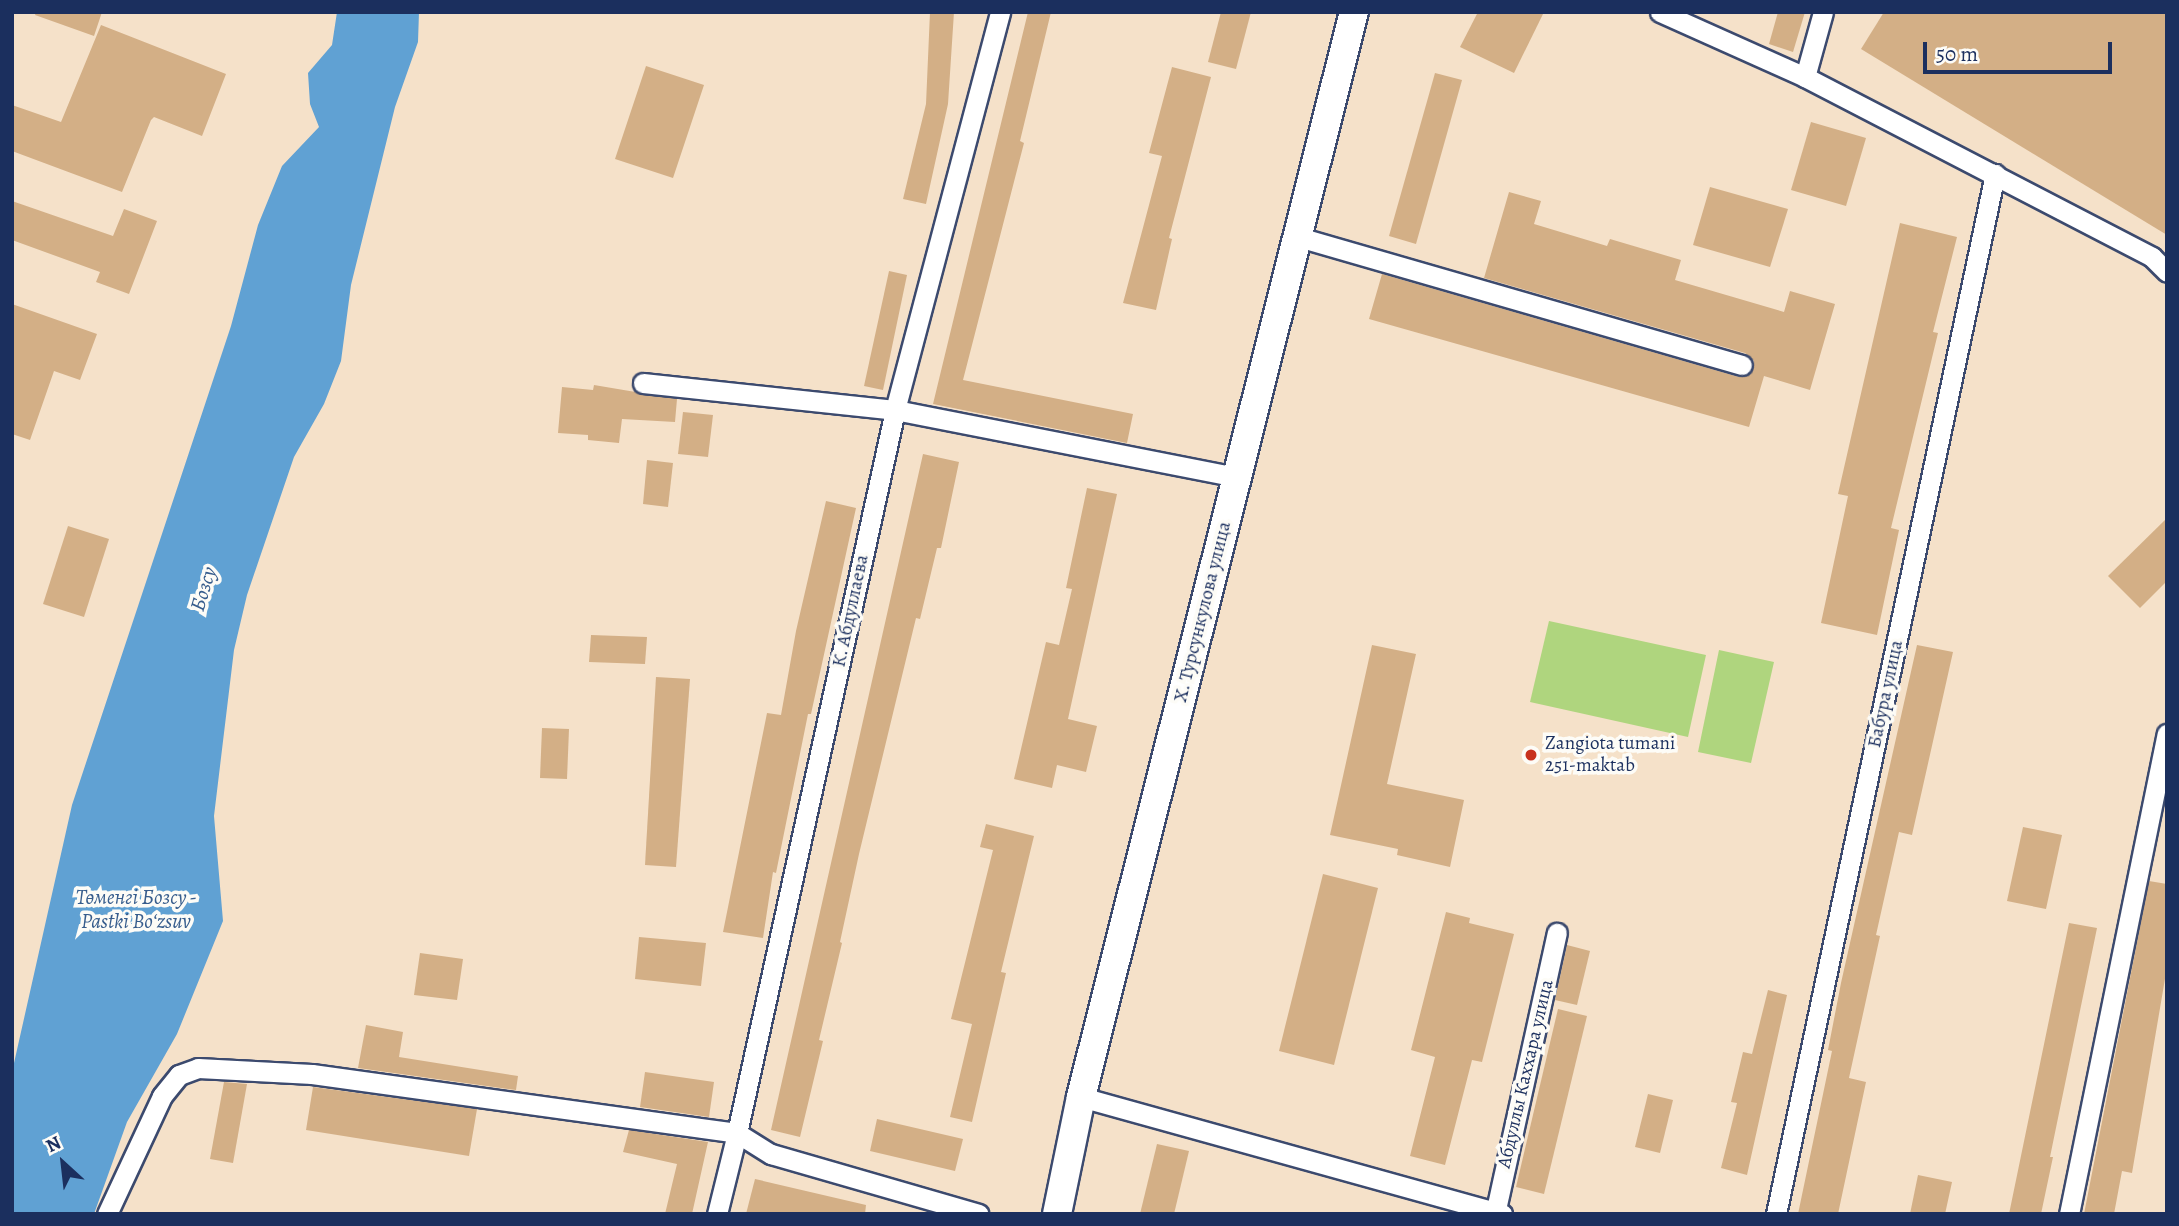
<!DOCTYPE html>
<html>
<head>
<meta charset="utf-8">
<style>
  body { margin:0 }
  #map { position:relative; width:2179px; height:1226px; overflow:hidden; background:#f5e1c9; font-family:Alegreya,serif }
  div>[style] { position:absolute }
  .green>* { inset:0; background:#afd57e }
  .water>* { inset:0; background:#60a1d3 }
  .building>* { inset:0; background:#d3af86 }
  .roads { filter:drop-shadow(2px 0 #3c4a6e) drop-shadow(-2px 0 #3c4a6e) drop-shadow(0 2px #3c4a6e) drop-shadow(0 -2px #3c4a6e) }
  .street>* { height:19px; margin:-9.5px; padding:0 9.5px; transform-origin:9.5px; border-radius:9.5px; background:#fff }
  .secondary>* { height:28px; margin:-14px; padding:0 14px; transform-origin:14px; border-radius:14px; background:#fff }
  .dots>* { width:19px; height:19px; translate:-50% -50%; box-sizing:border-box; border:4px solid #fdfcf7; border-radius:50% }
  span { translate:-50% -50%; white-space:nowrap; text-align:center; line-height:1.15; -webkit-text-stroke:7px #fdfcf7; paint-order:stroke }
  .street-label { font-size:19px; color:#1b2f5e }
  .poi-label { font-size:19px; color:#1b2f5e }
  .left { translate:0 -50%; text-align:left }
  .water-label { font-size:21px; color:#375d8d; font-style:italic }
  .frame { position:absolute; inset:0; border:14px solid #1b2f5e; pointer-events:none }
  .north { position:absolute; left:28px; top:1128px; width:70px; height:70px; -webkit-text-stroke:5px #fdfcf7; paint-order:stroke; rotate:333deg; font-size:19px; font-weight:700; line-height:28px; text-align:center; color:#1b2f5e }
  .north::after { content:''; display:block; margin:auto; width:24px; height:32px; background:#1b2f5e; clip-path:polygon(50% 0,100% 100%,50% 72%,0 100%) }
  .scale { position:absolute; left:1923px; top:42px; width:189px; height:32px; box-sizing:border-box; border:4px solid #1b2f5e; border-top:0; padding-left:9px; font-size:21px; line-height:24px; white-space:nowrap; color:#1b2f5e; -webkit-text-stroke:5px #fdfcf7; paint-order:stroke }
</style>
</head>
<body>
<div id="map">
  <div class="green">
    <i style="clip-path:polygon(1549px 621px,1706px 655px,1688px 737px,1530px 702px)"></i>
    <i style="clip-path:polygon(1719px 650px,1774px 662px,1751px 763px,1698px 752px)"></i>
  </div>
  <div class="water">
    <i style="clip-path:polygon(337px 12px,419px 12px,418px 42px,395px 107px,351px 285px,341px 361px,324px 404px,294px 457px,247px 595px,234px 650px,214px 816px,223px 921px,177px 1034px,127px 1122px,94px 1214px,12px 1214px,12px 1072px,72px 805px,231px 326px,258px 225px,282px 166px,319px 127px,310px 104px,308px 73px,332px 45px)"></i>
  </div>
  <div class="building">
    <i style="clip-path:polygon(36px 12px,102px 12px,94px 36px,35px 15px)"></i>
    <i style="clip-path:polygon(930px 12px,954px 12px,948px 104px,926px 204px,903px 199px,926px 104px)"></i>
    <i style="clip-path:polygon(1028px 12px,1051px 12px,1020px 141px,1024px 143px,963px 380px,1133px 414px,1127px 443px,933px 404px)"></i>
    <i style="clip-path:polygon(1221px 12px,1251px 12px,1236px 69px,1208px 62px)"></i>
    <i style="clip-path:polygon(1478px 12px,1544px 12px,1514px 73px,1460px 47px)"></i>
    <i style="clip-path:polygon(1778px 12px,1805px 12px,1793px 52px,1769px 44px)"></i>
    <i style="clip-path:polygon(1884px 12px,2167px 12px,2167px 235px,1861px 49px)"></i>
    <i style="clip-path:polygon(101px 25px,226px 74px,202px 136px,154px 117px,151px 120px,122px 192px,12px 151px,12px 105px,61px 122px)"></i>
    <i style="clip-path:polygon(646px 66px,704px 85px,673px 178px,615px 159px)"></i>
    <i style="clip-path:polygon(1172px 67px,1211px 77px,1169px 238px,1172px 239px,1156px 310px,1123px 303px,1162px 156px,1149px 153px)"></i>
    <i style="clip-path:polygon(1435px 73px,1462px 80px,1416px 244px,1389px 236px)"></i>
    <i style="clip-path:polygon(1811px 122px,1866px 138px,1846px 206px,1791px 190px)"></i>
    <i style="clip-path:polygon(1710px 187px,1788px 209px,1770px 267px,1693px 245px)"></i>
    <i style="clip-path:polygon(1509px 192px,1541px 201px,1534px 224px,1607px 246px,1610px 239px,1681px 260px,1675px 280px,1784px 312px,1790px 291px,1835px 304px,1810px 390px,1764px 376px,1749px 427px,1369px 319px,1382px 274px,1739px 377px,1751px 373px,1754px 361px,1745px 353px,1484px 278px)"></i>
    <i style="clip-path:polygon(12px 201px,113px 236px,124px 209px,157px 221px,129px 294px,96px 282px,100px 272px,12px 240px)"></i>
    <i style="clip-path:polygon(1900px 223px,1957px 237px,1933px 332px,1938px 333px,1891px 528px,1899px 530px,1877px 635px,1821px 623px,1848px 496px,1838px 494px)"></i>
    <i style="clip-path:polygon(889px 271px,907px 275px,883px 390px,864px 386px)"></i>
    <i style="clip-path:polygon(12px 304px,97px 334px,80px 380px,54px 371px,30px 440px,12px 434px)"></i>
    <i style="clip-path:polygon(594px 385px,677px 399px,675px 422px,622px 419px,619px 443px,588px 440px,588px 435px,558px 433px,562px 387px,593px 390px)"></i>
    <i style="clip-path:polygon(683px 412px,713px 415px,708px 457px,678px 454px)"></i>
    <i style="clip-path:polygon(923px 454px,959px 462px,941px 548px,937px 548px,920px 619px,916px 618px,859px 854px,840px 942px,842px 943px,819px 1040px,823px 1041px,800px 1137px,771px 1130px)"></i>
    <i style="clip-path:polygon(647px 460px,673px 463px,668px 507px,643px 504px)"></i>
    <i style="clip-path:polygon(1087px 488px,1117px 494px,1068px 719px,1097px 726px,1086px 772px,1057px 765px,1052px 788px,1014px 779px,1046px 642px,1059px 645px,1072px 589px,1066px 588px)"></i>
    <i style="clip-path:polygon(826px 501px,856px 508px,811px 714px,808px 714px,776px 873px,773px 872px,763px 938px,723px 932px,767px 713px,781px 715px,796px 631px)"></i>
    <i style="clip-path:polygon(2167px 518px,2167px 581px,2140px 608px,2108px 576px)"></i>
    <i style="clip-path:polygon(68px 526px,109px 539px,84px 617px,43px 604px)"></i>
    <i style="clip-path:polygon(591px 635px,647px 637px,645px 664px,589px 662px)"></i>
    <i style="clip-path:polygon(1372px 645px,1416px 654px,1387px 784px,1464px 800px,1450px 867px,1397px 855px,1398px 849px,1330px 835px)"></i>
    <i style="clip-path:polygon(1917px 645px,1953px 652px,1912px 835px,1899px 832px,1876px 935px,1880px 936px,1849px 1078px,1866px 1082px,1838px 1214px,1798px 1214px,1832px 1051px,1828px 1050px,1841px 983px)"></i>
    <i style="clip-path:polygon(656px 677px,690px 679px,676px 867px,645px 865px)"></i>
    <i style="clip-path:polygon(542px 728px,569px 729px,567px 779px,540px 778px)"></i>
    <i style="clip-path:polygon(986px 824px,1034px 836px,1001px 972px,1006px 973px,972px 1122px,950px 1117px,972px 1024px,951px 1019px,993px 850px,980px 847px)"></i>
    <i style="clip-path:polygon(2023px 827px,2062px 835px,2046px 909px,2007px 901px)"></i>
    <i style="clip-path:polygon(1323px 874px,1378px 888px,1334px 1065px,1279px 1051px)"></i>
    <i style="clip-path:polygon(2149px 881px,2167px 884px,2167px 967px,2132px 1173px,2122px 1171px,2114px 1214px,2084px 1214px)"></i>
    <i style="clip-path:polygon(1446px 912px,1470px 918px,1469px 923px,1514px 934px,1482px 1062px,1472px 1060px,1445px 1165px,1410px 1156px,1435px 1057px,1411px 1050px)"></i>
    <i style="clip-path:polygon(2069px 923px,2097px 928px,2050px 1157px,2053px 1157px,2041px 1214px,2009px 1214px)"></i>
    <i style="clip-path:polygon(639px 937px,706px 943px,701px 986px,635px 979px)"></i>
    <i style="clip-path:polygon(1567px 945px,1590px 951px,1577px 1005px,1555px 1000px)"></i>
    <i style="clip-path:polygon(420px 953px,463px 959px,457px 1000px,414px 995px)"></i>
    <i style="clip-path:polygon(1768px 990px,1787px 995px,1747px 1175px,1721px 1168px,1737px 1103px,1731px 1102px,1743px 1052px,1752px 1054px)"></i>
    <i style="clip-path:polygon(1558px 1009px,1587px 1016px,1544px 1194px,1516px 1187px)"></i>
    <i style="clip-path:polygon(366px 1025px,403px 1032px,399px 1057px,518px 1076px,516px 1090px,358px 1068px)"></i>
    <i style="clip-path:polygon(645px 1072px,714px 1082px,709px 1117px,640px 1107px)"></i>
    <i style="clip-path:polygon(224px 1082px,247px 1084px,233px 1163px,210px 1159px)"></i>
    <i style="clip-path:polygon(313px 1087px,477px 1109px,469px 1156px,306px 1130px)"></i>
    <i style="clip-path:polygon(1648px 1094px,1673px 1100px,1660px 1153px,1635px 1147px)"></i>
    <i style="clip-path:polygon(877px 1119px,963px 1139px,955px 1171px,870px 1151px)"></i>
    <i style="clip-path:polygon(629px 1130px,708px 1142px,692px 1214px,665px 1214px,677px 1164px,623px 1152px)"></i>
    <i style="clip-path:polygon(1157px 1144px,1189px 1151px,1174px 1214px,1140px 1214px)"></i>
    <i style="clip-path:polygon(1918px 1175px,1952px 1182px,1945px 1214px,1910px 1214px)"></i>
    <i style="clip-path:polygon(755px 1179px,866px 1205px,865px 1214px,746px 1214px)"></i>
  </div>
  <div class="roads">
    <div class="street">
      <i style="left:1660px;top:12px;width:159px;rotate:24.1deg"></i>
      <i style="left:1805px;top:77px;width:391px;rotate:27.4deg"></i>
      <i style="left:2152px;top:257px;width:21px;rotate:45deg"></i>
      <i style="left:1805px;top:77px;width:67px;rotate:-74.5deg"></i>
      <i style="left:1295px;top:236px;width:465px;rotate:16.1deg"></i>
      <i style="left:643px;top:383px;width:253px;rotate:6.1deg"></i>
      <i style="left:895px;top:410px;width:349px;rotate:11.1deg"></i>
      <i style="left:1081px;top:1097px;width:437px;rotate:15.5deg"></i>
      <i style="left:107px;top:1214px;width:130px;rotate:-65deg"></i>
      <i style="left:162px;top:1096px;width:27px;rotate:-51deg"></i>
      <i style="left:179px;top:1075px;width:20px;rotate:-20deg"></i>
      <i style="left:198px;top:1068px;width:114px;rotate:3deg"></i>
      <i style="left:312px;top:1074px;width:429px;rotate:7.9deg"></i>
      <i style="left:737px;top:1133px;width:40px;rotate:32deg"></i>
      <i style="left:771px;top:1154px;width:216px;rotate:16.1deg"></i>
      <i style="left:717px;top:1214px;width:83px;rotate:-76.1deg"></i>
      <i style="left:737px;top:1133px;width:740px;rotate:-77.67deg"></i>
      <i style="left:895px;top:410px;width:412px;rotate:-75.2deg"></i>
      <i style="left:1495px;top:1214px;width:288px;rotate:-77.6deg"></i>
      <i style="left:1776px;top:1214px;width:1063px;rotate:-78.11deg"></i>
      <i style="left:2069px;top:1214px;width:490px;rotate:-78.5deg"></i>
    </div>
    <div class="secondary">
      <i style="left:1057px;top:1214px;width:119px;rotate:-78.4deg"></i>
      <i style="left:1081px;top:1097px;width:1119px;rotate:-75.88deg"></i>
    </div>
  </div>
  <div class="dots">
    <i style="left:1531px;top:755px;background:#c8321e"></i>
  </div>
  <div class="street-label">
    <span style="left:851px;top:611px;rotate:-78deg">К. Абдуллаева</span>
    <span style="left:1203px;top:612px;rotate:-76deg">Х. Турсункулова улица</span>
    <span style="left:1886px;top:694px;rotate:-78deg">Бабура улица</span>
    <span style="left:1526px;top:1074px;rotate:-77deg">Абдуллы Каххара улица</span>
  </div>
  <div class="poi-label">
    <span class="left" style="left:1545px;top:755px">Zangiota tumani<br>251-maktab</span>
  </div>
  <div class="water-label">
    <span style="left:203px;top:589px;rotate:-73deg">Бозсу</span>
    <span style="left:136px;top:909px">Төменгі Бозсу -<br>Pastki Boʻzsuv</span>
  </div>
  <div class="frame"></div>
  <div class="north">N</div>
  <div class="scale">50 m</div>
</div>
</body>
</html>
